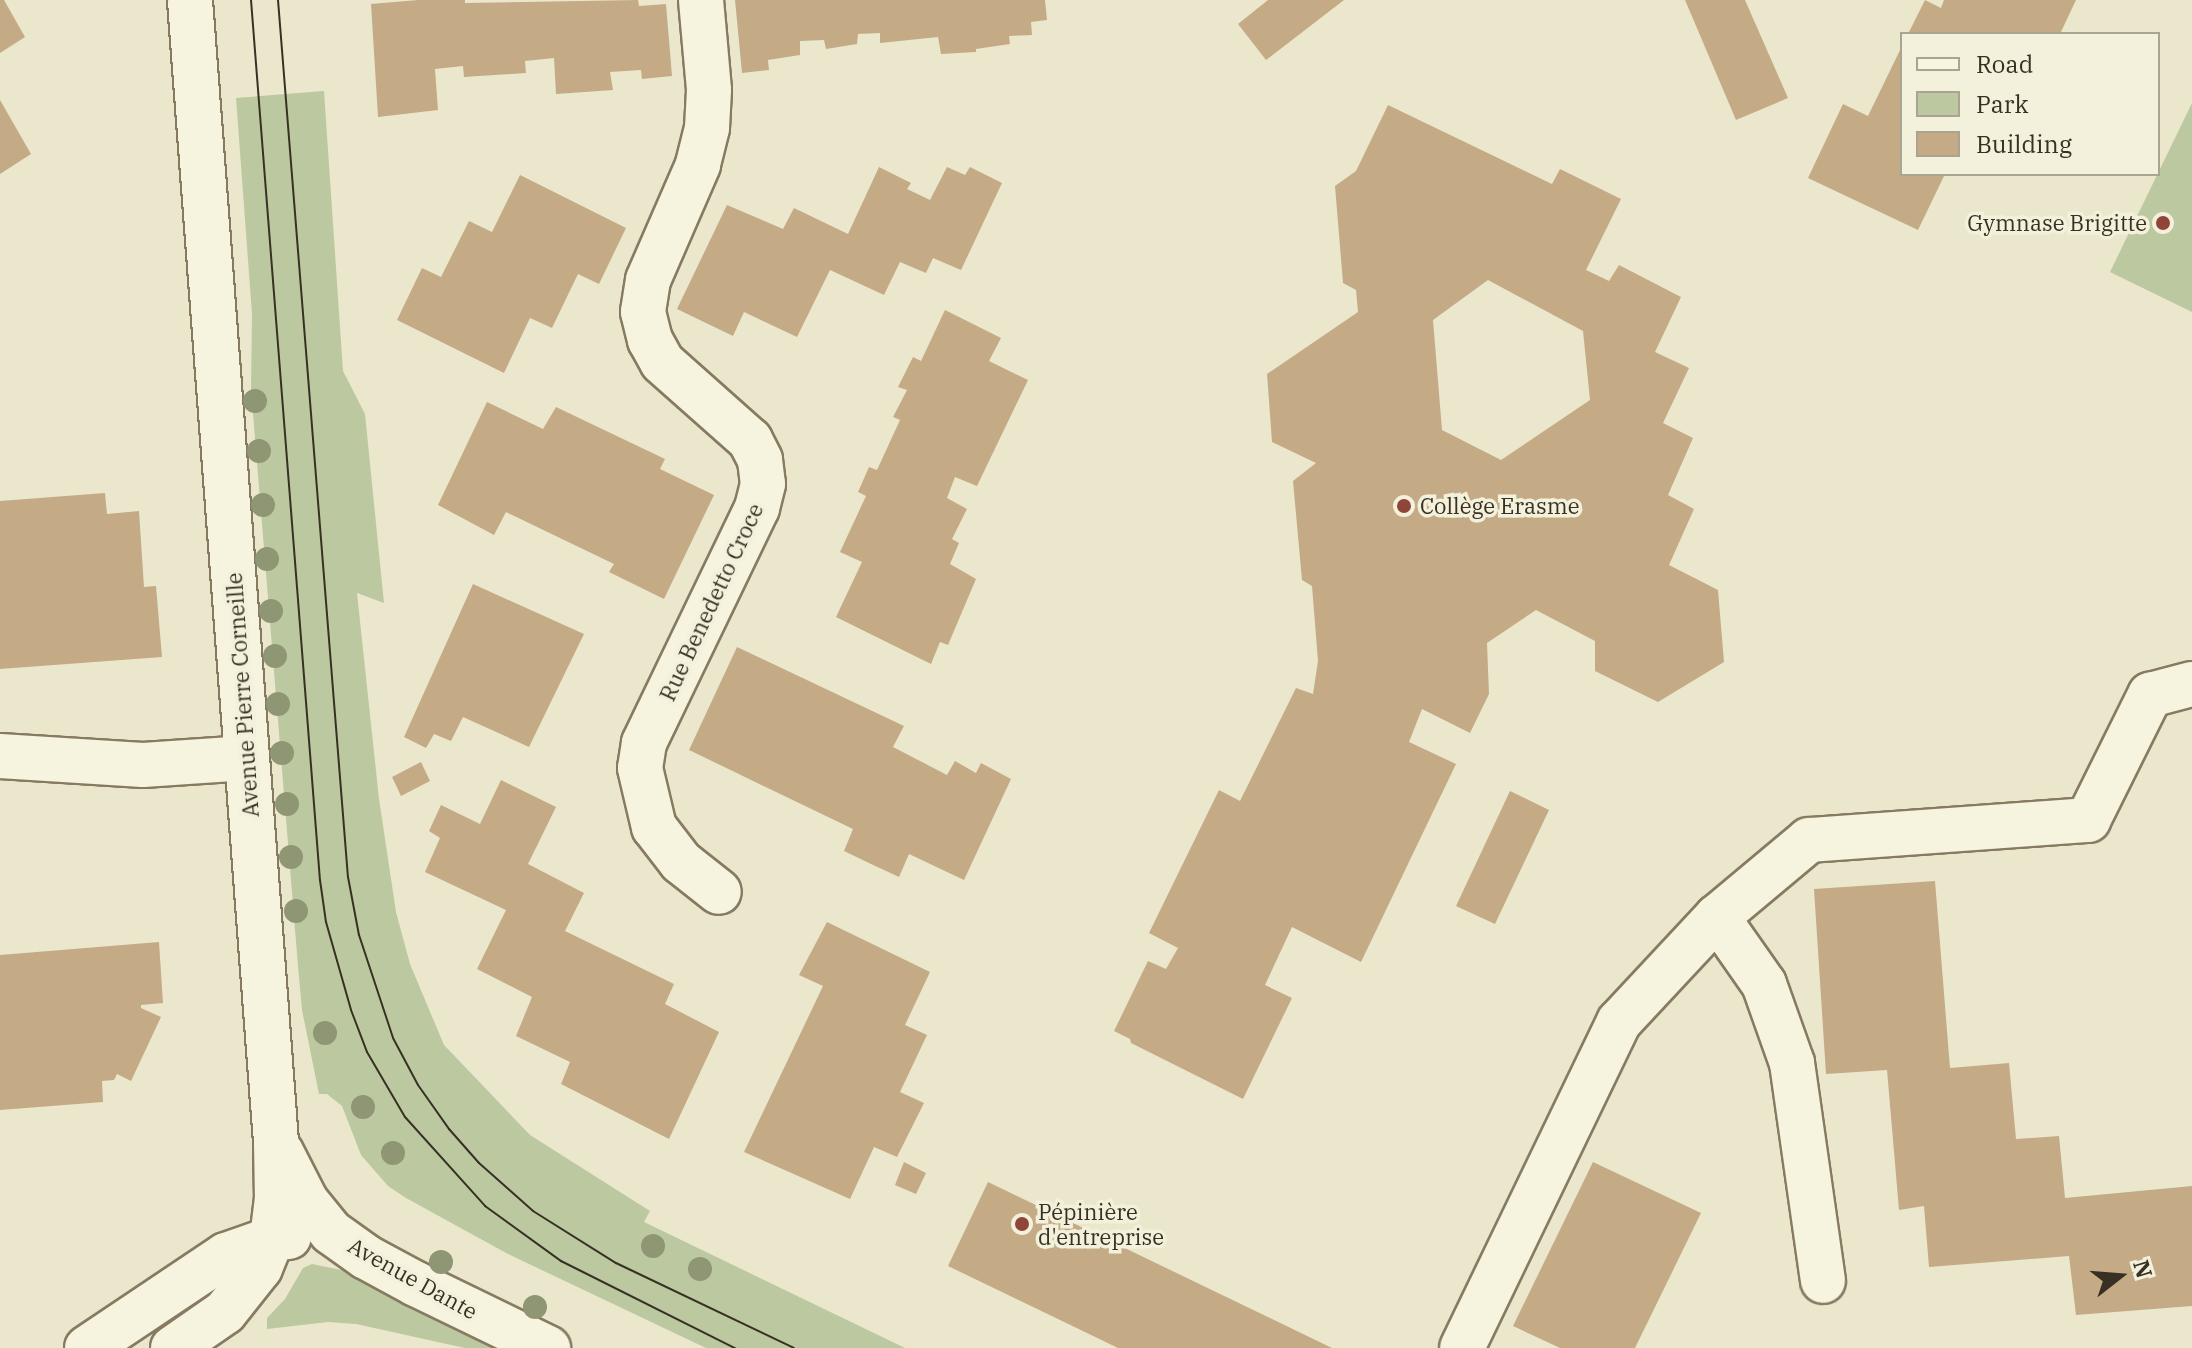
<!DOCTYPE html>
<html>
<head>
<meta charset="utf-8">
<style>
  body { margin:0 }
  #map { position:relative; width:2192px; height:1348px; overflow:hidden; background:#ebe7cc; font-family:"IBM Plex Serif",serif }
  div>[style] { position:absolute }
  .green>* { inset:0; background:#bcc8a0 }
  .building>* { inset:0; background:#c4ab86 }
  .roads { filter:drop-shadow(2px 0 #867b61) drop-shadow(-2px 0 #867b61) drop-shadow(0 2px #867b61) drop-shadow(0 -2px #867b61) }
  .minor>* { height:44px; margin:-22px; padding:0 22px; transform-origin:22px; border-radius:22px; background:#f6f3de }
  .tram>* { height:2px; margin:-1px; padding:0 1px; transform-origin:1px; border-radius:1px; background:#383123 }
  .trees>* { width:24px; height:24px; margin:-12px; border-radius:50%; background:#8e9674 }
  .dots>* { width:22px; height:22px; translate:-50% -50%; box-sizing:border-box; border:4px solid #f3f0db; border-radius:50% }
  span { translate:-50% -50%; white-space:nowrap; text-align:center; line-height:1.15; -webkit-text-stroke:7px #f3f0db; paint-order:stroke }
  .poi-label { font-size:22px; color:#383123 }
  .right { translate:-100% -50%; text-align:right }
  .left { translate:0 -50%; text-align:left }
  .street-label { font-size:22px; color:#383123 }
  .legend { position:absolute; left:1900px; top:32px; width:260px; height:144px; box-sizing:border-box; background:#f3f0db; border:2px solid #a8a491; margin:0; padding:10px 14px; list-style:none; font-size:24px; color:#383123 }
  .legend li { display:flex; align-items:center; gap:16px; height:40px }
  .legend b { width:40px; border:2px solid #a8a491 }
  .north { position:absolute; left:2080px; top:1236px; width:80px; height:80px; -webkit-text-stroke:6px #f3f0db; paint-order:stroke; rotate:73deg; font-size:22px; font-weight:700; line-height:32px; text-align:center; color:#383123 }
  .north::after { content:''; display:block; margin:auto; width:28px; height:36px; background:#383123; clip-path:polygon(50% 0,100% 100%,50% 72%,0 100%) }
</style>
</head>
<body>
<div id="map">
  <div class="green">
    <i style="clip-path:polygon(324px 91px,343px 371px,365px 414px,384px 603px,357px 593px,379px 799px,396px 912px,410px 964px,444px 1045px,530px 1135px,650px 1211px,644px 1222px,905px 1348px,706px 1348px,508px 1254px,406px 1198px,388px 1186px,361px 1155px,342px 1106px,327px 1094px,319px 1094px,302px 1010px,298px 966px,251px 389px,252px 314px,236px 98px)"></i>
    <i style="clip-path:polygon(2192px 103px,2192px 312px,2110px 272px)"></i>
    <i style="clip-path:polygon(312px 1264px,361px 1274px,518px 1348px,465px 1348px,356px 1324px,328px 1322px,267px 1329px,267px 1318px,285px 1299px,303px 1268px)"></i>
  </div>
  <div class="building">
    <i style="clip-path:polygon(0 0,4px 0,25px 37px,0 53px)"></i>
    <i style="clip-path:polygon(418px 0,465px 0,465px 3px,638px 0,639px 6px,666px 4px,672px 76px,642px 79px,641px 70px,610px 72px,613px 90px,556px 94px,554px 58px,525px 61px,526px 73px,464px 77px,463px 66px,435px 69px,438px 110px,378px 117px,371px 4px)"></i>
    <i style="clip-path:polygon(735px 0,1045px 0,1047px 20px,1031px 22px,1032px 35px,1009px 36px,1010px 44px,976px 49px,976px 52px,941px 54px,938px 37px,880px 43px,880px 33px,858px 34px,857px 44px,826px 49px,824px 40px,800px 41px,800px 55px,768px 60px,769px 70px,742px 73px)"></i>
    <i style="clip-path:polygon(1268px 0,1344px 0,1266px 60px,1238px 24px)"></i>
    <i style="clip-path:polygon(1685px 0,1745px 0,1788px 98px,1736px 120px)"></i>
    <i style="clip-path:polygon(1925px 0,1941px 8px,1944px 0,2076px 0,2060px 34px,1908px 34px)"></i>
    <i style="clip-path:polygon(1902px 46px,1902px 174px,1945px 174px,1918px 230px,1808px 178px,1843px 104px,1868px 116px)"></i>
    <i style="clip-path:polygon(0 100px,31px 154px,0 174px)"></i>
    <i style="clip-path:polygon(evenodd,1388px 105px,1552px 184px,1560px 169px,1621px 199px,1586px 270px,1609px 281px,1619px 265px,1681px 297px,1655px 352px,1689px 368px,1663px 423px,1693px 438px,1668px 495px,1694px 509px,1669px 565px,1718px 590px,1724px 662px,1658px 702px,1595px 671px,1595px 641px,1536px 610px,1487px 643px,1489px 694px,1470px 733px,1422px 709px,1409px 742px,1456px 764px,1361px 962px,1292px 927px,1265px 985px,1292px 998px,1243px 1099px,1131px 1043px,1130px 1039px,1114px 1031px,1148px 961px,1166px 969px,1178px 948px,1149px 933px,1219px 790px,1240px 801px,1296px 688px,1313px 694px,1318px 661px,1312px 586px,1302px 580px,1293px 481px,1316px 463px,1272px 442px,1267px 374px,1358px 312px,1356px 290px,1343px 283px,1335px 186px,1356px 171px,1388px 105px,1488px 280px,1583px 331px,1590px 400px,1501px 460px,1442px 430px,1433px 320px,1488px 280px)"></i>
    <i style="clip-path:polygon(879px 167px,911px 183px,907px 189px,930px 200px,947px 167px,965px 175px,970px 167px,1002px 183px,961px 270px,933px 258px,926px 273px,900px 262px,884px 295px,830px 270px,797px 337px,744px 312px,733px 336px,677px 309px,727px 205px,783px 229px,794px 208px,848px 234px)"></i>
    <i style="clip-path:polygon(520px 175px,626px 228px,599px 284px,578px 274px,552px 328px,530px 318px,504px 373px,397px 320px,422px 268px,441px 277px,469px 221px,492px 232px)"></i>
    <i style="clip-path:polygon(945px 310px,1001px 338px,989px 361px,1028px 380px,977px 486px,955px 477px,947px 498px,967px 509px,952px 539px,959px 543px,950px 564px,976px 579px,948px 645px,940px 642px,931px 664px,836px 617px,862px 562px,840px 552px,866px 496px,858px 492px,869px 467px,877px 470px,900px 420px,893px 417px,907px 390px,898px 387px,913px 357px,921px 361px)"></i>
    <i style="clip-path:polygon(487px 402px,543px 429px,556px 407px,665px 459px,660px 469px,714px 495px,664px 599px,609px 572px,614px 564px,506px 512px,494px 535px,438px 505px)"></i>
    <i style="clip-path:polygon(105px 493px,107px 514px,139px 511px,144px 587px,156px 586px,162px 657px,0 669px,0 501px)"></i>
    <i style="clip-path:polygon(473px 584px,584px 634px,529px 747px,463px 717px,451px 741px,434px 734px,426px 748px,404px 737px)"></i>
    <i style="clip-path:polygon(737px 647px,904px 726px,893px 747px,947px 775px,955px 761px,976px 773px,981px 763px,1011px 779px,964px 880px,909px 854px,899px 877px,871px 864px,844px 851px,853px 829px,689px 750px)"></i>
    <i style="clip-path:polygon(421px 762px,430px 781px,401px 796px,392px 777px)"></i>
    <i style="clip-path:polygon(501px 780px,556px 807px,528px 864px,584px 893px,565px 931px,674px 984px,665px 1004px,719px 1032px,669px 1139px,561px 1084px,570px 1062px,516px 1036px,532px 997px,477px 969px,506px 910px,425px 872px,440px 838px,429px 831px,441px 805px,480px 824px)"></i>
    <i style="clip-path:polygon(1510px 791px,1549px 810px,1495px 924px,1456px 906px)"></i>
    <i style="clip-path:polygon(1935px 881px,1950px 1068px,2009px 1063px,2016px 1139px,2059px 1136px,2065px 1198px,2192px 1186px,2192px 1306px,2076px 1315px,2069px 1256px,1929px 1267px,1924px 1206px,1899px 1210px,1887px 1070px,1826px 1074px,1814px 889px)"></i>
    <i style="clip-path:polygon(827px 922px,930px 972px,905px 1025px,927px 1035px,900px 1092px,924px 1103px,897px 1157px,874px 1147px,850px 1199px,744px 1152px,823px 986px,799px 975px)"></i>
    <i style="clip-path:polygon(159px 942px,163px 1003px,141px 1005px,141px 1008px,161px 1017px,131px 1081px,117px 1074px,114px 1080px,102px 1081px,103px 1102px,0 1110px,0 955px)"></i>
    <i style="clip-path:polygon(904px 1162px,926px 1173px,916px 1194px,895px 1185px)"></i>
    <i style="clip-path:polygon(1593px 1162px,1701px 1213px,1635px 1348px,1560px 1348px,1513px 1326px)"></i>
    <i style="clip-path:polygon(988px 1182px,1332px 1348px,1118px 1348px,948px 1266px)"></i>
  </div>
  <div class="roads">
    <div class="minor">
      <i style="left:701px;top:0;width:90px;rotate:84.9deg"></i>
      <i style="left:709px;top:90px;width:38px;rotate:93deg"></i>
      <i style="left:707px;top:128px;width:38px;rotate:104deg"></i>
      <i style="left:698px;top:165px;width:125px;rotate:113.5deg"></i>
      <i style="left:648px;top:280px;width:32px;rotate:99deg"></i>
      <i style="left:643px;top:312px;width:29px;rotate:76deg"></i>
      <i style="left:650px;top:340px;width:25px;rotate:61deg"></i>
      <i style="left:662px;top:362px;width:118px;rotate:41.6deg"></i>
      <i style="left:750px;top:440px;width:22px;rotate:63deg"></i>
      <i style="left:760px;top:460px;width:24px;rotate:83deg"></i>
      <i style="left:763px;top:484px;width:25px;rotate:104deg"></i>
      <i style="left:757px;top:508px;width:261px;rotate:115.7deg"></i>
      <i style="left:644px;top:743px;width:25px;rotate:99deg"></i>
      <i style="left:640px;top:768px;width:61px;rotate:76.7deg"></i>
      <i style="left:654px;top:827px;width:44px;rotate:52.4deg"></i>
      <i style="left:681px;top:862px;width:48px;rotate:38.3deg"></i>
      <i style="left:0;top:756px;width:143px;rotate:3.6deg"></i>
      <i style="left:143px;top:765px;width:104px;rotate:-3.9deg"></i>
      <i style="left:1717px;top:917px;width:82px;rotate:55deg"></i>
      <i style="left:1764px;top:984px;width:84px;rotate:70.5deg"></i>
      <i style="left:1792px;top:1063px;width:220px;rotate:81.9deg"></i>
      <i style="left:281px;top:1152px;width:55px;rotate:63deg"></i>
      <i style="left:306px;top:1201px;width:40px;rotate:51deg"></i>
      <i style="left:331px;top:1232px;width:43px;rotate:35.5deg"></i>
      <i style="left:366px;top:1257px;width:57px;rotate:28.4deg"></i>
      <i style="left:416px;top:1284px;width:147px;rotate:25.9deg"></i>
      <i style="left:87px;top:1348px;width:167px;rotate:-33.8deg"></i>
      <i style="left:226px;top:1255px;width:49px;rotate:-19.2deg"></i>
      <i style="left:272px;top:1239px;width:17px;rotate:-7deg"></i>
      <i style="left:173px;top:1348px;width:63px;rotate:-34.7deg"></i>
      <i style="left:225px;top:1312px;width:56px;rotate:-51.5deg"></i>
      <i style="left:260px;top:1268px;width:31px;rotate:-68deg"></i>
      <i style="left:272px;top:1239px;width:39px;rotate:-83deg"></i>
      <i style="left:277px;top:1200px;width:58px;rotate:-91deg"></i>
      <i style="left:276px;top:1142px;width:1145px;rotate:-94.31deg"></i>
      <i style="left:1462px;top:1348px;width:362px;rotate:-64.3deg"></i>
      <i style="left:1619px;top:1022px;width:144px;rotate:-47deg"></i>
      <i style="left:1717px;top:917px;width:120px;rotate:-39.9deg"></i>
      <i style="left:1809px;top:840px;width:280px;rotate:-4.1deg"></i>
      <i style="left:2088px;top:820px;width:140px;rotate:-63.6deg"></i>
      <i style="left:2150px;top:695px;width:43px;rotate:-14.7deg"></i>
    </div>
  </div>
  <div class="tram">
    <i style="left:251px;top:0;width:883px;rotate:85.52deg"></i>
    <i style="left:320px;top:880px;width:42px;rotate:81.9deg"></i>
    <i style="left:326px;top:922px;width:91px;rotate:74.1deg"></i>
    <i style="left:351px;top:1010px;width:45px;rotate:69.1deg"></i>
    <i style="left:367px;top:1052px;width:75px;rotate:59.7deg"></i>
    <i style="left:405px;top:1117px;width:120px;rotate:48deg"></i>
    <i style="left:485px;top:1206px;width:94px;rotate:35.9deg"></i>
    <i style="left:561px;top:1261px;width:195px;rotate:26.6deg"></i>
    <i style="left:278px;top:0;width:880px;rotate:85.44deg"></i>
    <i style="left:348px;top:877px;width:59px;rotate:79.3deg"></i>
    <i style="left:359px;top:935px;width:108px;rotate:71.7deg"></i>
    <i style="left:393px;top:1038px;width:53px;rotate:62deg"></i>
    <i style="left:418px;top:1085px;width:54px;rotate:54.8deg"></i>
    <i style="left:449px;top:1129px;width:45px;rotate:48.6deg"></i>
    <i style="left:479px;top:1163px;width:72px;rotate:41.6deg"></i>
    <i style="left:533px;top:1211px;width:98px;rotate:32.1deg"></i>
    <i style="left:616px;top:1263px;width:197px;rotate:25.5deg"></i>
  </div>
  <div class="trees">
    <i style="left:255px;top:401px"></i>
    <i style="left:259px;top:451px"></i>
    <i style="left:263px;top:505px"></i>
    <i style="left:267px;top:559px"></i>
    <i style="left:271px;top:611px"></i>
    <i style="left:275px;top:656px"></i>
    <i style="left:278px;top:704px"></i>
    <i style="left:282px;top:753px"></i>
    <i style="left:287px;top:804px"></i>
    <i style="left:291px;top:857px"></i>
    <i style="left:296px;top:911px"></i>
    <i style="left:325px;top:1033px"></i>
    <i style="left:363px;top:1107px"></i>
    <i style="left:393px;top:1153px"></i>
    <i style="left:653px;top:1246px"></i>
    <i style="left:441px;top:1262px"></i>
    <i style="left:700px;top:1269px"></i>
    <i style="left:535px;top:1307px"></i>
  </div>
  <div class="dots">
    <i style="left:2163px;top:223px;background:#8f4638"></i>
    <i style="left:1404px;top:506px;background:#8f4638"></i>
    <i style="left:1022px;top:1224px;background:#8f4638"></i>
  </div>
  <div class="poi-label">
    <span class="right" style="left:2147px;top:223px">Gymnase Brigitte</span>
    <span class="left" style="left:1420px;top:506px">Collège Erasme</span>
    <span class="left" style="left:1038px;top:1224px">Pépinière<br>d'entreprise</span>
  </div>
  <div class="street-label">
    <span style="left:711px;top:602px;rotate:-65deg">Rue Benedetto Croce</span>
    <span style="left:242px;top:695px;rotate:-94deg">Avenue Pierre Corneille</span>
    <span style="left:413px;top:1278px;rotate:29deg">Avenue Dante</span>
  </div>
  <ul class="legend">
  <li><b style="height:10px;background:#f6f3de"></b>Road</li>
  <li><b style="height:22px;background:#bcc8a0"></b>Park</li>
  <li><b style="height:22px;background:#c4ab86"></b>Building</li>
  </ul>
  <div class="north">N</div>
</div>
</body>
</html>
